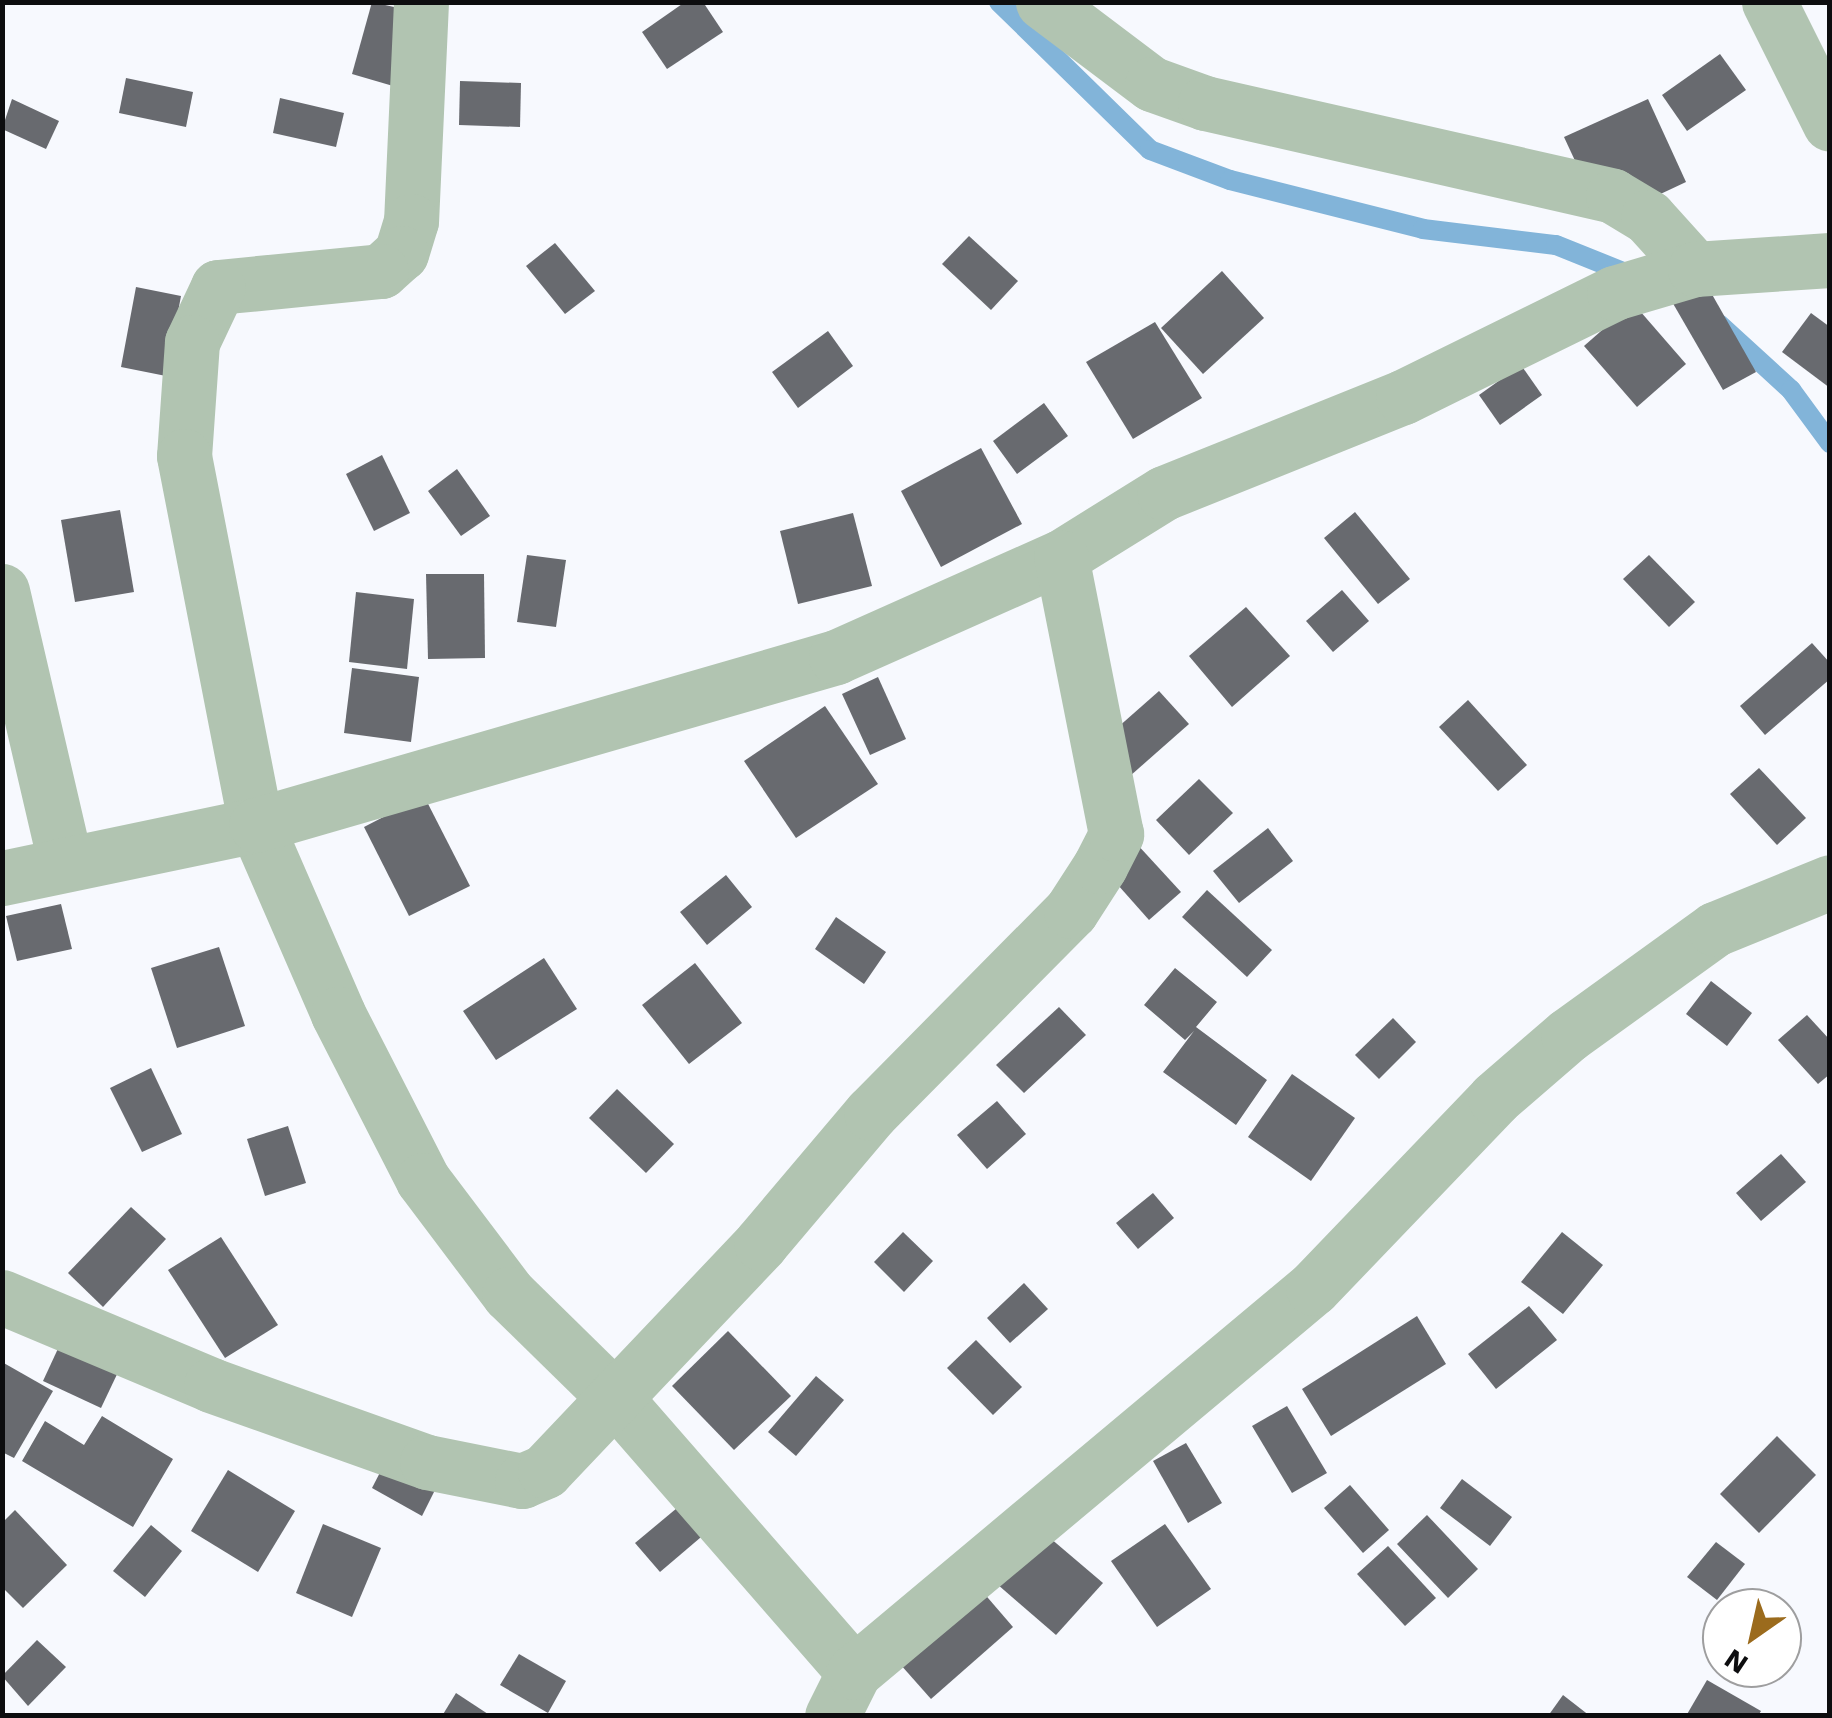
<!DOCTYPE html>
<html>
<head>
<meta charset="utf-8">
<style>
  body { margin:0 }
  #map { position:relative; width:1832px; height:1718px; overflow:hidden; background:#f7f9fe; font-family:"Work Sans",sans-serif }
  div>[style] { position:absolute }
  .stream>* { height:20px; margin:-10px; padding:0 10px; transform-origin:10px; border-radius:10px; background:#82b4d9 }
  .building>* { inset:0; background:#686a6f }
  .minor>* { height:55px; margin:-27.5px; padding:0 27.5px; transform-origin:27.5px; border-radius:27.5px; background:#b1c4b1 }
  span { translate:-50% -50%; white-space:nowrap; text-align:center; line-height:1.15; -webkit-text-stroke:8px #fff; paint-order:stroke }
  .frame { position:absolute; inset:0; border:5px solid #0d0d0f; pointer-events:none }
  .north { position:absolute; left:1702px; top:1588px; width:100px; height:100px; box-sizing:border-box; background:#fff; border:2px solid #9e9e9f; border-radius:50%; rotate:214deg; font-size:28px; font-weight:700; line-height:40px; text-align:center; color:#0d0d0f }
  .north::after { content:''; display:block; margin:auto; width:35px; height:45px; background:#9b6b1d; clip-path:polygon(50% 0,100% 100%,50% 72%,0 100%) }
</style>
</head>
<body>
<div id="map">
  <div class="stream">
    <i style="left:999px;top:2px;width:211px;rotate:44.4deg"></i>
    <i style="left:1150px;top:150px;width:85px;rotate:20.6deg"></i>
    <i style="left:1230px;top:180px;width:199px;rotate:14.2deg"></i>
    <i style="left:1423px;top:229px;width:134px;rotate:6.9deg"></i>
    <i style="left:1556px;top:245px;width:83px;rotate:21.9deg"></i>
    <i style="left:1719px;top:324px;width:98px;rotate:42.5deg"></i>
    <i style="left:1791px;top:390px;width:66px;rotate:53.7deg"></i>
  </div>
  <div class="building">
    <i style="clip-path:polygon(372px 2px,438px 17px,417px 93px,352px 74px)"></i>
    <i style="clip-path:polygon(685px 2px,703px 2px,723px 32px,667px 69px,642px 32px)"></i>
    <i style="clip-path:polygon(1720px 54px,1746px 90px,1687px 131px,1662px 95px)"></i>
    <i style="clip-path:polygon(126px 78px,193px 92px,186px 127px,119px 113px)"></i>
    <i style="clip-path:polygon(460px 81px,521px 83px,520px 127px,459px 125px)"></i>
    <i style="clip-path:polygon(280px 98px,344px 113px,336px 147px,273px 133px)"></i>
    <i style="clip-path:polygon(12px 99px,59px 121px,46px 149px,2px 129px)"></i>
    <i style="clip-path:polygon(1648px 99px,1686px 182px,1603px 221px,1564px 137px)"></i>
    <i style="clip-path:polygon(969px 236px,1018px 281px,991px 310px,942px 264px)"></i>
    <i style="clip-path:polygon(555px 243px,595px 291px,565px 314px,526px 266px)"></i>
    <i style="clip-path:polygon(1222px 271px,1264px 318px,1203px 374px,1161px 328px)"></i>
    <i style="clip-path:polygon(1705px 282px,1756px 372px,1723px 390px,1671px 300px)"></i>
    <i style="clip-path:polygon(136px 287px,181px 296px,166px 376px,121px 367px)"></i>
    <i style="clip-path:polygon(1633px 303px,1686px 364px,1637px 407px,1584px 346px)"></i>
    <i style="clip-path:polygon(1811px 313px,1830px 327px,1830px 388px,1782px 352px)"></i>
    <i style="clip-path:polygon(1155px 322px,1202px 398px,1133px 439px,1086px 362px)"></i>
    <i style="clip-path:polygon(828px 331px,853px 366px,798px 408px,772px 372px)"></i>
    <i style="clip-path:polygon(1521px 365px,1542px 395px,1500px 425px,1479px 395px)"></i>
    <i style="clip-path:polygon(1044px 403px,1068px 436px,1017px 474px,993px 441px)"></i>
    <i style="clip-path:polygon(981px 448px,1022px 524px,941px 567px,901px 491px)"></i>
    <i style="clip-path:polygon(382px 455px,410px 513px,374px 531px,346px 474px)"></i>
    <i style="clip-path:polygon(457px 469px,490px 516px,461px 536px,428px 491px)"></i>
    <i style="clip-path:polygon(120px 510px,134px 592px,75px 602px,61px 520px)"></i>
    <i style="clip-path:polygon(1355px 512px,1410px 579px,1378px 604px,1324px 538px)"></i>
    <i style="clip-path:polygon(853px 513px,872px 586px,798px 604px,780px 531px)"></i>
    <i style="clip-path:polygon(527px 555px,566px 560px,556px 627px,517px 622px)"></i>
    <i style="clip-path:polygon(1649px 555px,1695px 602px,1669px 627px,1623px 579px)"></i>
    <i style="clip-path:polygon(426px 574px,484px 574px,485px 658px,428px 659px)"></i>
    <i style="clip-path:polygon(1342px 590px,1369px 621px,1333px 652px,1306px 621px)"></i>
    <i style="clip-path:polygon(356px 592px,414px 599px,407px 669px,349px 662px)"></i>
    <i style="clip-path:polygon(1246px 607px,1290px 656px,1232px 707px,1189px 656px)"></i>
    <i style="clip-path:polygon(1812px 643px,1830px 663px,1830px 679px,1765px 735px,1740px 706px)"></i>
    <i style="clip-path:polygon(352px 668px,419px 677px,411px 742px,344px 733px)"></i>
    <i style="clip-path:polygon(878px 677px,906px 739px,870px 755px,842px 694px)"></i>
    <i style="clip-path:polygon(1159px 691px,1189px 724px,1130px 776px,1100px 743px)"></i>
    <i style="clip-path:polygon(1468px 700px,1527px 765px,1498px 791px,1439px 727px)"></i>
    <i style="clip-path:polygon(825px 706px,878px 784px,796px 838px,744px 761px)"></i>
    <i style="clip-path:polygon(1759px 768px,1806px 818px,1777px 845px,1730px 794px)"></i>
    <i style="clip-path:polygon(1199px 779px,1233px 813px,1189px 855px,1156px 820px)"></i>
    <i style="clip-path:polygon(424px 796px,470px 886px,409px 916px,364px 827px)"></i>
    <i style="clip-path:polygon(1268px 828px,1293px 861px,1239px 903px,1213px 871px)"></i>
    <i style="clip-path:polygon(1124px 830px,1181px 892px,1149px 920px,1094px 858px)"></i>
    <i style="clip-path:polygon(726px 875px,752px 907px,707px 945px,680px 912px)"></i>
    <i style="clip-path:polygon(1207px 890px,1272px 950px,1247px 977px,1182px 917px)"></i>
    <i style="clip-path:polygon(61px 904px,72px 949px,17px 961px,6px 916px)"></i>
    <i style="clip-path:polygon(836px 917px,886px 952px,864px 984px,815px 949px)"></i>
    <i style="clip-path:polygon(219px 947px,245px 1026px,177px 1048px,151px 968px)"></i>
    <i style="clip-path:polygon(544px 958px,577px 1009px,496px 1060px,463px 1011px)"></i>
    <i style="clip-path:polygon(695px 963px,742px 1023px,689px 1064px,642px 1005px)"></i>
    <i style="clip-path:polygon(1175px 968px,1217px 1002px,1196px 1027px,1267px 1080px,1236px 1125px,1163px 1072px,1194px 1031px,1185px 1040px,1144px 1005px)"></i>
    <i style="clip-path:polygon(1711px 981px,1752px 1013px,1727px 1046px,1686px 1014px)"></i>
    <i style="clip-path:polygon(1059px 1007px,1086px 1035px,1024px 1093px,996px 1065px)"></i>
    <i style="clip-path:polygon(1807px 1015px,1830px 1040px,1830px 1074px,1818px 1084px,1778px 1040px)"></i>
    <i style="clip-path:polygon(1393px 1018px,1416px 1042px,1379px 1079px,1355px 1055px)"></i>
    <i style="clip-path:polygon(151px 1068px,182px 1134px,142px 1152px,110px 1088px)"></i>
    <i style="clip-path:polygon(1292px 1074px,1355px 1118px,1311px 1181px,1248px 1137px)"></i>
    <i style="clip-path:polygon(617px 1089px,674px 1144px,646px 1173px,589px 1118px)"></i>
    <i style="clip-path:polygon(997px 1101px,1026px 1134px,987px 1169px,957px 1135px)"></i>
    <i style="clip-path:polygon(288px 1126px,306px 1183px,265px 1196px,247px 1139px)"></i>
    <i style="clip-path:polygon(1781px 1154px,1806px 1182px,1761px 1221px,1736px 1193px)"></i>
    <i style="clip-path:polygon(1153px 1193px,1174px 1218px,1138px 1249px,1116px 1223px)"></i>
    <i style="clip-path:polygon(131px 1207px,166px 1239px,103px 1307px,68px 1273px)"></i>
    <i style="clip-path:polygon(903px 1232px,933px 1261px,904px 1292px,874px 1262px)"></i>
    <i style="clip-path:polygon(1562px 1232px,1603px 1265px,1563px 1314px,1521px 1282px)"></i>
    <i style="clip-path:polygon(221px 1237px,278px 1325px,225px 1358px,168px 1270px)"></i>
    <i style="clip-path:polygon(1024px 1283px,1048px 1309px,1010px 1343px,987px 1318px)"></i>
    <i style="clip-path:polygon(1529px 1306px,1557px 1340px,1496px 1389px,1468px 1354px)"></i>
    <i style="clip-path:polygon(1417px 1316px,1446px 1364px,1331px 1436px,1302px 1389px)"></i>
    <i style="clip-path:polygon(728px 1331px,791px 1396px,734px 1450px,672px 1386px)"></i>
    <i style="clip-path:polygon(62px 1340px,120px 1368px,101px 1408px,43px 1381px)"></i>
    <i style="clip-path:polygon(976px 1340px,1022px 1387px,993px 1415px,947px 1368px)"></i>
    <i style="clip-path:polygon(2px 1362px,53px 1391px,14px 1458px,2px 1452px)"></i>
    <i style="clip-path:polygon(816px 1376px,844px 1400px,796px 1456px,768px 1432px)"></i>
    <i style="clip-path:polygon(1287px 1406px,1327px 1473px,1292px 1493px,1252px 1426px)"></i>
    <i style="clip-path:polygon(102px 1416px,173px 1459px,133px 1527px,22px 1461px,45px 1421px,84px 1445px)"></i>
    <i style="clip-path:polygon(1777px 1436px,1816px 1475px,1759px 1533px,1720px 1494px)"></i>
    <i style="clip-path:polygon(1186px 1443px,1222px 1503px,1188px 1523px,1153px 1461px)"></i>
    <i style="clip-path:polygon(389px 1455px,439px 1482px,422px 1516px,372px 1488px)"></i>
    <i style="clip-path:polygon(228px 1470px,295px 1511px,258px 1572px,191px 1531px)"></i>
    <i style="clip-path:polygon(1462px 1479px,1512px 1517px,1490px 1546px,1440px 1508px)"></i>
    <i style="clip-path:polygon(1350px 1485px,1389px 1530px,1363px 1553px,1324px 1508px)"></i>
    <i style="clip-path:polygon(683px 1503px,707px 1532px,660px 1572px,635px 1543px)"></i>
    <i style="clip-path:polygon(15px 1510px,67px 1565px,23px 1608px,2px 1587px,2px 1523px)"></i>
    <i style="clip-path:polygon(1427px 1515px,1478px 1569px,1448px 1598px,1397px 1544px)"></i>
    <i style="clip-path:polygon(323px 1524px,381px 1548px,352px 1617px,296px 1593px)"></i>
    <i style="clip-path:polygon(1165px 1524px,1211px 1589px,1157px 1627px,1111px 1561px)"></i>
    <i style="clip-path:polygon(151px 1525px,182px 1551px,145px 1597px,113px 1571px)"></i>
    <i style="clip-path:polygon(1043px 1532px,1103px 1583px,1056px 1635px,997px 1584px)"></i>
    <i style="clip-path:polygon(1716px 1542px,1745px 1564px,1717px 1600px,1687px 1577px)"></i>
    <i style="clip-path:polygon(1388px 1546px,1436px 1598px,1405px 1626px,1357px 1574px)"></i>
    <i style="clip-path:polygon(982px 1591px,1013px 1627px,931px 1699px,900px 1664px)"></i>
    <i style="clip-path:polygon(37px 1640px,66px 1667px,28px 1706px,2px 1676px)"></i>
    <i style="clip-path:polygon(519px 1654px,566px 1681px,548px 1713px,500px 1685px)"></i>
    <i style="clip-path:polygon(1707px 1680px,1761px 1711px,1758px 1716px,1686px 1716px)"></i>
    <i style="clip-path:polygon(456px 1693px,491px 1716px,442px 1716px)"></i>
    <i style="clip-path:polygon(1563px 1695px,1590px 1716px,1548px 1716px)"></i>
  </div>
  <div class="minor">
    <i style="left:421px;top:2px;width:219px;rotate:92.6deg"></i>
    <i style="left:411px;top:221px;width:34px;rotate:107deg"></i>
    <i style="left:401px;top:253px;width:27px;rotate:138deg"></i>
    <i style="left:381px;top:271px;width:164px;rotate:174.4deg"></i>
    <i style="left:218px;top:287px;width:61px;rotate:115.3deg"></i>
    <i style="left:192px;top:342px;width:114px;rotate:94deg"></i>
    <i style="left:184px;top:456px;width:376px;rotate:79deg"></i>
    <i style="left:256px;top:825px;width:206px;rotate:66.5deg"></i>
    <i style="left:338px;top:1014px;width:186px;rotate:62.9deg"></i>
    <i style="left:423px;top:1180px;width:143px;rotate:53deg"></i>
    <i style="left:509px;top:1294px;width:147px;rotate:44.4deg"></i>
    <i style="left:614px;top:1397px;width:365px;rotate:48.9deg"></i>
    <i style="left:1043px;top:2px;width:136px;rotate:37deg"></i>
    <i style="left:1152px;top:84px;width:56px;rotate:19.7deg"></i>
    <i style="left:1205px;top:103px;width:418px;rotate:12.8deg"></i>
    <i style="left:1613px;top:196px;width:41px;rotate:31deg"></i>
    <i style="left:1648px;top:217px;width:70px;rotate:47.9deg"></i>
    <i style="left:1769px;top:2px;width:136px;rotate:63.4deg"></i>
    <i style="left:2px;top:591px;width:277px;rotate:76.9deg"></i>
    <i style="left:2px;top:878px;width:259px;rotate:-11.8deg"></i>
    <i style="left:256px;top:825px;width:604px;rotate:-16.15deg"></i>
    <i style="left:836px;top:657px;width:246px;rotate:-24deg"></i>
    <i style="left:1061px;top:557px;width:121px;rotate:-31.9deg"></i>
    <i style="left:1164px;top:493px;width:258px;rotate:-21.9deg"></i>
    <i style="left:1403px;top:397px;width:235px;rotate:-26.2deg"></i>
    <i style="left:1614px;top:293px;width:84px;rotate:-16.5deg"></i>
    <i style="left:1695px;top:269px;width:135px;rotate:-3.8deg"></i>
    <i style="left:2px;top:1297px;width:227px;rotate:22.8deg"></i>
    <i style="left:211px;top:1385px;width:229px;rotate:19.6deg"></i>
    <i style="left:427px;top:1462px;width:97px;rotate:11.3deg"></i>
    <i style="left:522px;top:1481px;width:25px;rotate:-23deg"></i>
    <i style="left:545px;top:1471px;width:314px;rotate:-46.5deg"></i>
    <i style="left:761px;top:1243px;width:170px;rotate:-49.8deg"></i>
    <i style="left:871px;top:1113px;width:284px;rotate:-45.3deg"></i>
    <i style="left:1071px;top:911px;width:54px;rotate:-57.2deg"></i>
    <i style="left:1100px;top:866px;width:36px;rotate:-63deg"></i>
    <i style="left:1116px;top:834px;width:282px;rotate:-101.2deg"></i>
    <i style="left:832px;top:1716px;width:49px;rotate:-63.4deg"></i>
    <i style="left:854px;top:1672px;width:598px;rotate:-39.92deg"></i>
    <i style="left:1313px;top:1288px;width:263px;rotate:-46.2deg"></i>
    <i style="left:1495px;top:1098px;width:96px;rotate:-40.8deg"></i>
    <i style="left:1568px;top:1035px;width:181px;rotate:-35.8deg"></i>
    <i style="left:1715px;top:929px;width:124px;rotate:-22.2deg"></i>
  </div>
  <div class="frame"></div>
  <div class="north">N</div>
</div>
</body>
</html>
